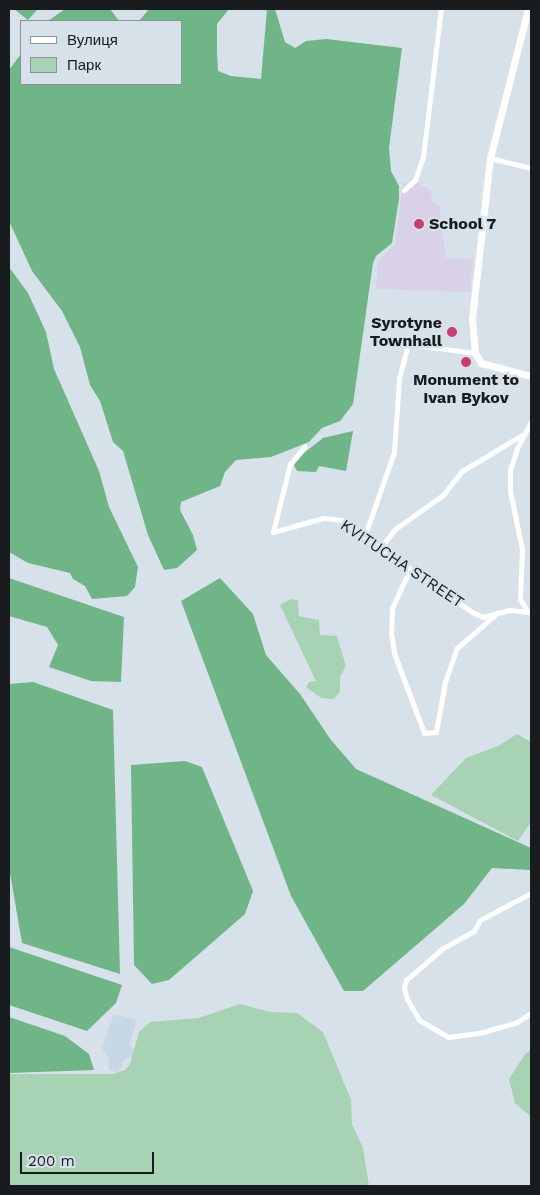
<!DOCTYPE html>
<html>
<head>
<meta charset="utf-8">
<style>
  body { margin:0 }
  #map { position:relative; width:540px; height:1195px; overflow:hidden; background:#d7e1e9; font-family:"Work Sans",sans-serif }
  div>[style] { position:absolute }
  .built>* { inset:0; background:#c7d7e5 }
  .education>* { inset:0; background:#d9d1e7 }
  .green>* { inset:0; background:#a7d3b4 }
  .forest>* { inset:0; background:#70b587 }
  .street>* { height:5px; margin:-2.5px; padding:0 2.5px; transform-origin:2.5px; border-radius:2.5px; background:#fff }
  .secondary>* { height:7px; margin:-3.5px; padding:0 3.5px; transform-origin:3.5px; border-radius:3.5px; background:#fff }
  .dots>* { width:14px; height:14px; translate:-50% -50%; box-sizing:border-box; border:2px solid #d7e1e9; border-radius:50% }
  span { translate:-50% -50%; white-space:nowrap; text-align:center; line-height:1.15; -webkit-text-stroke:5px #d7e1e9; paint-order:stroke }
  .poi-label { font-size:16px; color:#181c1f; font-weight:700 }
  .left { translate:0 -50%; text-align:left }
  .right { translate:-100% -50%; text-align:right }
  .street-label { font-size:16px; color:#181c1f }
  .frame { position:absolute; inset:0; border:10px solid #181c1f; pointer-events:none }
  .legend { position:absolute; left:20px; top:20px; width:162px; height:65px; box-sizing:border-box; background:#d7e1e9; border:1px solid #8b9298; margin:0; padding:6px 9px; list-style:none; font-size:15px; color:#181c1f }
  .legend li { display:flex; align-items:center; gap:10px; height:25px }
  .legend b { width:25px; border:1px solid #8b9298 }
  .scale { position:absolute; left:20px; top:1152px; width:134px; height:22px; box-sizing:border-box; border:2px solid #181c1f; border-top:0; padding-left:6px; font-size:15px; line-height:18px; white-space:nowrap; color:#181c1f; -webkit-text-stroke:4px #d7e1e9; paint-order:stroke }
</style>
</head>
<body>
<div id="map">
  <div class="built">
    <i style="clip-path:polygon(114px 1014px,137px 1020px,129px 1044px,134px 1050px,132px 1057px,124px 1059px,118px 1073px,109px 1070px,109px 1059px,102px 1048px)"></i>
  </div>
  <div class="education">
    <i style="clip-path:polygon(403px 183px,417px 183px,431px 190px,432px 202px,439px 205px,446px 258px,473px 259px,470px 292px,376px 289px,378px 261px,395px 244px)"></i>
  </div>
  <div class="green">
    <i style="clip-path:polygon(291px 599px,298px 600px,299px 616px,319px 620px,320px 635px,337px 636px,346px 666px,340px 677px,340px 692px,333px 699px,321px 698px,306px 687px,309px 682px,316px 681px,280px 605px)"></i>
    <i style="clip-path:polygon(517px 734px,531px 742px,531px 822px,518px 841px,431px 795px,466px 758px,498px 746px)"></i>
    <i style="clip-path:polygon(240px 1004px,270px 1012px,297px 1013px,323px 1032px,351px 1100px,352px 1124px,363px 1148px,369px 1186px,9px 1186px,9px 1074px,113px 1074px,125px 1070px,130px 1064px,139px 1032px,150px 1022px,199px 1018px)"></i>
    <i style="clip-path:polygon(531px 1050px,531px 1117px,515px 1103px,509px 1079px,525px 1054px)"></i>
  </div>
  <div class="forest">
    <i style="clip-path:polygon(14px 9px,38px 9px,28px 20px)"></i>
    <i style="clip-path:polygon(65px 9px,110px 9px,119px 21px,48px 21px)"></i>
    <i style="clip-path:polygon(149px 9px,229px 9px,217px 24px,217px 54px,218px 71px,231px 76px,261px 79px,267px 9px,275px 9px,285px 42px,295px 48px,306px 41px,326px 39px,402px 48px,389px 148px,391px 171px,399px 186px,399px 199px,392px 243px,376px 256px,373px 263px,353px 404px,340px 421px,322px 428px,309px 442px,271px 457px,236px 460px,225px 472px,220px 486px,181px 502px,180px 510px,193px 535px,197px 550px,177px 568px,164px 570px,148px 535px,123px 451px,113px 442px,100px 401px,90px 385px,80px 347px,62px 311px,32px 271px,9px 221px,9px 70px,21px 54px,21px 84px,181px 84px,181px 21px,139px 21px)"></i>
    <i style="clip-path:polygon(9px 267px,28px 293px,46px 332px,54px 369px,99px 471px,109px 507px,138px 567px,135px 587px,127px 596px,92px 599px,85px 586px,73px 579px,70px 573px,28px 563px,9px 552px)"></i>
    <i style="clip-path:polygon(353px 431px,346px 471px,319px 466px,316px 472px,297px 471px,294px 465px,304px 453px,323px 438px)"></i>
    <i style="clip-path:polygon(9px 578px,124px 617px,121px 682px,91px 681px,49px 667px,58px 645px,47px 627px,9px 616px)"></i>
    <i style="clip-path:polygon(220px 578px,253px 614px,266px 655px,300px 694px,331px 740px,356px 769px,531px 848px,531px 870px,492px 868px,464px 904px,363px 991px,344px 991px,291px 896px,181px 601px)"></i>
    <i style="clip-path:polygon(33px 682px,113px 710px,120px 974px,22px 943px,9px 867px,9px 684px)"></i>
    <i style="clip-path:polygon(185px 761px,202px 767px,253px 891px,245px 914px,169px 980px,152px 984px,134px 965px,131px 765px)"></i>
    <i style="clip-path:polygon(9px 947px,122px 985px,116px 1003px,87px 1031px,9px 1005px)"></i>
    <i style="clip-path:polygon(9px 1017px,65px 1036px,89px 1054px,94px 1070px,9px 1073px)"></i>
  </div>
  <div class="street">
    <i style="left:490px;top:158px;width:42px;rotate:13.7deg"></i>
    <i style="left:404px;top:190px;width:15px;rotate:-42deg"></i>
    <i style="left:415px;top:180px;width:24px;rotate:-71deg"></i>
    <i style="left:423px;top:157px;width:149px;rotate:-83.1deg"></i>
    <i style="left:273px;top:532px;width:52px;rotate:-15.6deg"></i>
    <i style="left:323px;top:518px;width:18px;rotate:6deg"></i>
    <i style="left:341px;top:520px;width:160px;rotate:35.1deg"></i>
    <i style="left:472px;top:612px;width:12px;rotate:24deg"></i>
    <i style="left:483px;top:617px;width:27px;rotate:-15deg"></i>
    <i style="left:509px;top:610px;width:22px;rotate:5deg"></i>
    <i style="left:273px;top:532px;width:70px;rotate:-76deg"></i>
    <i style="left:290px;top:464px;width:23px;rotate:-50deg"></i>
    <i style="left:365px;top:535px;width:88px;rotate:-70.7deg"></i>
    <i style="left:394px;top:452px;width:74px;rotate:-86.1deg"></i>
    <i style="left:399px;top:378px;width:35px;rotate:-75deg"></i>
    <i style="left:408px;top:344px;width:68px;rotate:7.7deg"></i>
    <i style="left:381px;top:547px;width:23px;rotate:-52deg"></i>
    <i style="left:395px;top:529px;width:59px;rotate:-35.3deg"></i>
    <i style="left:443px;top:495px;width:31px;rotate:-52deg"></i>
    <i style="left:462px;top:471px;width:70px;rotate:-31deg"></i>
    <i style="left:410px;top:569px;width:43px;rotate:114.8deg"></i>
    <i style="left:392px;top:608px;width:25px;rotate:92deg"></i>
    <i style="left:391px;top:633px;width:20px;rotate:81deg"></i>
    <i style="left:394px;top:653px;width:85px;rotate:69.4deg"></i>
    <i style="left:424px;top:733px;width:12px;rotate:-5deg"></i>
    <i style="left:436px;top:732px;width:51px;rotate:-79.8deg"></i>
    <i style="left:445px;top:682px;width:36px;rotate:-71deg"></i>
    <i style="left:457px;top:648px;width:50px;rotate:-41deg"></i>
    <i style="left:528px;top:612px;width:15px;rotate:-122deg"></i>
    <i style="left:520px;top:599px;width:50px;rotate:-87.7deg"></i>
    <i style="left:522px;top:549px;width:59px;rotate:-101.7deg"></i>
    <i style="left:510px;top:491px;width:21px;rotate:-90deg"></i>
    <i style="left:510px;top:470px;width:23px;rotate:-72deg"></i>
    <i style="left:517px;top:448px;width:30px;rotate:-62deg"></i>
    <i style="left:531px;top:893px;width:58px;rotate:152.1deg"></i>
    <i style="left:480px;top:920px;width:13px;rotate:119deg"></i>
    <i style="left:474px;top:931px;width:37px;rotate:151deg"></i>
    <i style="left:442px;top:949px;width:48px;rotate:139.3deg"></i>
    <i style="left:406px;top:980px;width:8px;rotate:104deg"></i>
    <i style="left:404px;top:988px;width:11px;rotate:75deg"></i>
    <i style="left:407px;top:999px;width:24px;rotate:60deg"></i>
    <i style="left:419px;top:1020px;width:34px;rotate:30deg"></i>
    <i style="left:449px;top:1037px;width:34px;rotate:-8deg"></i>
    <i style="left:483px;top:1032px;width:35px;rotate:-16deg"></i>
    <i style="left:517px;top:1022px;width:17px;rotate:-33deg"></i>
  </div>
  <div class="secondary">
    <i style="left:528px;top:9px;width:154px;rotate:104.3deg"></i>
    <i style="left:490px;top:158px;width:162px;rotate:96.4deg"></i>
    <i style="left:472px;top:319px;width:34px;rotate:85deg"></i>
    <i style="left:475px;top:353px;width:12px;rotate:59deg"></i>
    <i style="left:481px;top:363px;width:52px;rotate:14.6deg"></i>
  </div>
  <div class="dots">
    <i style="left:419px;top:224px;background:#c93d6f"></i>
    <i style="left:452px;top:332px;background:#c93d6f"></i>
    <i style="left:466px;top:362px;background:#c93d6f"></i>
  </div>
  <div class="poi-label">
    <span class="left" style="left:429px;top:224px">School 7</span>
    <span class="right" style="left:442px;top:332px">Syrotyne<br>Townhall</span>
    <span style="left:466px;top:389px">Monument to<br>Ivan Bykov</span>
  </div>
  <div class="street-label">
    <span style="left:402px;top:564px;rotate:34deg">KVITUCHA STREET</span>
  </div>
  <div class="frame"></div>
  <ul class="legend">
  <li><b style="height:6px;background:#fff"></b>Вулиця</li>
  <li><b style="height:14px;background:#a7d3b4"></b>Парк</li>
  </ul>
  <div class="scale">200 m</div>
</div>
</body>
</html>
